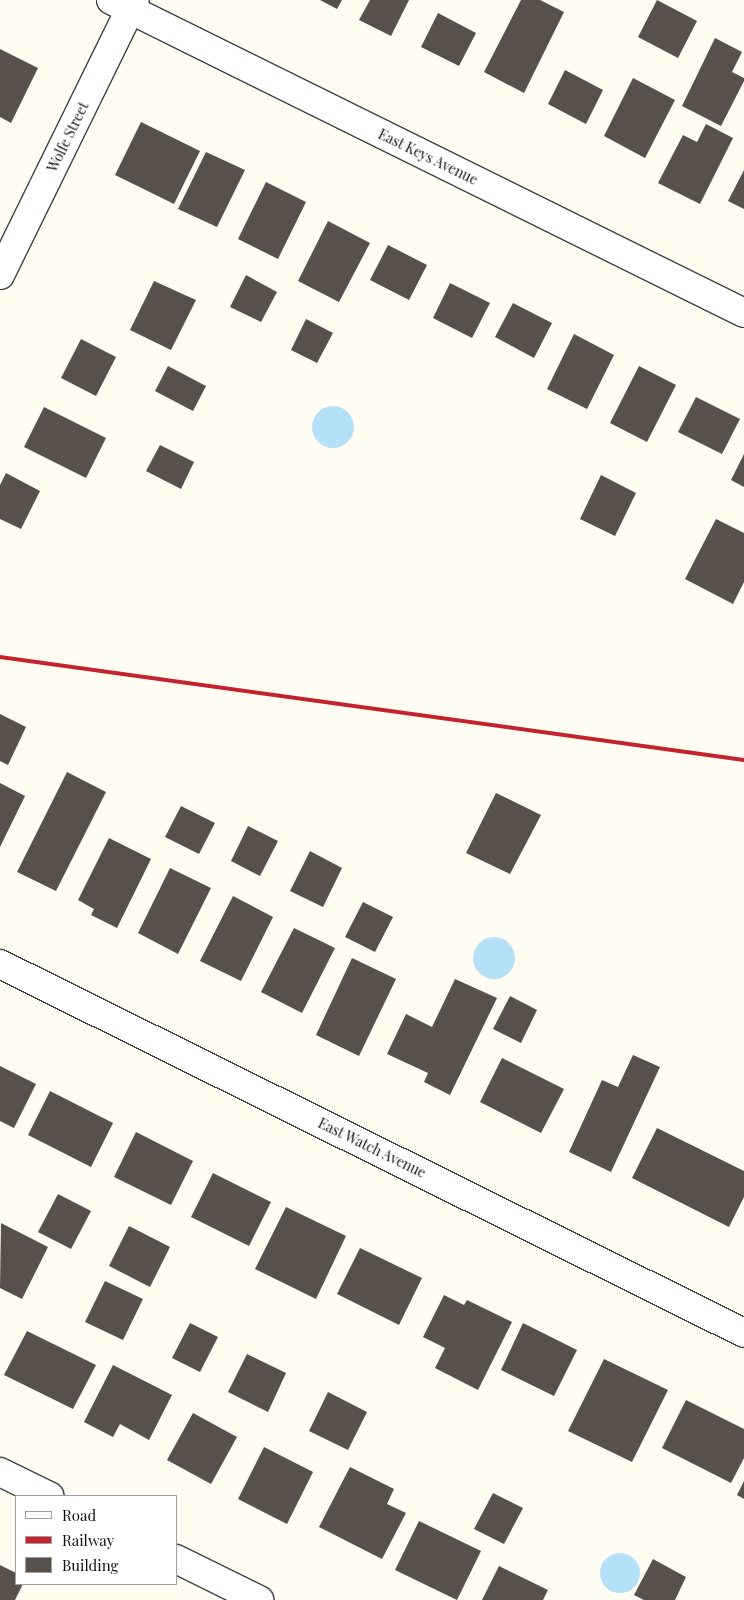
<!DOCTYPE html>
<html>
<head>
<meta charset="utf-8">
<style>
  body { margin:0 }
  #map { position:relative; width:744px; height:1600px; overflow:hidden; background:#fffcf1; font-family:"Playfair Display",serif }
  div>[style] { position:absolute }
  .water>* { inset:0; background:#b4e0f8 }
  .round { border-radius:50% }
  .building>* { inset:0; background:#58504b }
  .roads { filter:drop-shadow(1px 0 #424242) drop-shadow(-1px 0 #424242) drop-shadow(0 1px #424242) drop-shadow(0 -1px #424242) }
  .street>* { height:28px; margin:-14px; padding:0 14px; transform-origin:14px; border-radius:14px; background:#fff }
  .rail>* { height:4px; margin:-2px; padding:0 2px; transform-origin:2px; border-radius:2px; background:#c4222e }
  span { translate:-50% -50%; white-space:nowrap; text-align:center; line-height:1.15; -webkit-text-stroke:5px #fff; paint-order:stroke }
  .street-label { font-size:14px; color:#0f0f0f }
  .legend { position:absolute; left:15px; top:1495px; width:162px; height:90px; box-sizing:border-box; background:#fff; border:1px solid #9f9f9f; margin:0; padding:6px 9px; list-style:none; font-size:15px; color:#0f0f0f }
  .legend li { display:flex; align-items:center; gap:10px; height:25px }
  .legend b { width:25px; border:1px solid #9f9f9f }
</style>
</head>
<body>
<div id="map">
  <div class="water">
    <i class="round" style="left:312px;top:406px;width:42px;height:42px"></i>
    <i class="round" style="left:473px;top:937px;width:42px;height:42px"></i>
    <i class="round" style="left:600px;top:1553px;width:40px;height:40px"></i>
  </div>
  <div class="building">
    <i style="clip-path:polygon(320px 0,342px 0,337px 9px)"></i>
    <i style="clip-path:polygon(370px 0,409px 0,391px 36px,359px 20px)"></i>
    <i style="clip-path:polygon(521px 0,540px 0,564px 12px,524px 93px,484px 72px)"></i>
    <i style="clip-path:polygon(657px 0,697px 21px,678px 58px,638px 37px)"></i>
    <i style="clip-path:polygon(438px 13px,476px 33px,459px 66px,421px 47px)"></i>
    <i style="clip-path:polygon(715px 38px,742px 52px,732px 72px,744px 78px,744px 81px,721px 126px,682px 106px)"></i>
    <i style="clip-path:polygon(0 49px,38px 68px,11px 123px,0 117px)"></i>
    <i style="clip-path:polygon(565px 70px,603px 90px,586px 124px,548px 104px)"></i>
    <i style="clip-path:polygon(633px 78px,675px 100px,645px 158px,604px 136px)"></i>
    <i style="clip-path:polygon(141px 122px,200px 151px,174px 204px,115px 175px)"></i>
    <i style="clip-path:polygon(706px 124px,733px 138px,700px 204px,658px 183px,683px 135px,697px 142px)"></i>
    <i style="clip-path:polygon(206px 152px,245px 170px,217px 227px,178px 209px)"></i>
    <i style="clip-path:polygon(744px 170px,744px 209px,728px 201px)"></i>
    <i style="clip-path:polygon(266px 182px,306px 202px,278px 259px,238px 239px)"></i>
    <i style="clip-path:polygon(328px 221px,370px 243px,339px 302px,298px 281px)"></i>
    <i style="clip-path:polygon(388px 245px,427px 265px,409px 300px,370px 280px)"></i>
    <i style="clip-path:polygon(246px 275px,277px 292px,261px 322px,230px 307px)"></i>
    <i style="clip-path:polygon(154px 281px,196px 300px,171px 350px,130px 330px)"></i>
    <i style="clip-path:polygon(450px 283px,490px 303px,472px 338px,433px 318px)"></i>
    <i style="clip-path:polygon(513px 303px,552px 323px,534px 358px,495px 337px)"></i>
    <i style="clip-path:polygon(306px 319px,333px 333px,317px 363px,291px 350px)"></i>
    <i style="clip-path:polygon(574px 334px,614px 355px,587px 409px,547px 389px)"></i>
    <i style="clip-path:polygon(81px 339px,116px 357px,96px 396px,61px 378px)"></i>
    <i style="clip-path:polygon(168px 366px,206px 386px,193px 411px,155px 391px)"></i>
    <i style="clip-path:polygon(639px 366px,676px 385px,647px 442px,610px 423px)"></i>
    <i style="clip-path:polygon(696px 397px,740px 419px,722px 454px,678px 432px)"></i>
    <i style="clip-path:polygon(44px 407px,106px 438px,86px 478px,24px 447px)"></i>
    <i style="clip-path:polygon(160px 445px,194px 462px,181px 489px,146px 471px)"></i>
    <i style="clip-path:polygon(744px 454px,744px 487px,731px 480px)"></i>
    <i style="clip-path:polygon(6px 473px,40px 491px,21px 529px,0 519px,0 485px)"></i>
    <i style="clip-path:polygon(601px 475px,636px 493px,615px 536px,580px 519px)"></i>
    <i style="clip-path:polygon(716px 519px,744px 533px,744px 582px,733px 604px,685px 579px)"></i>
    <i style="clip-path:polygon(0 714px,26px 727px,8px 765px,0 761px)"></i>
    <i style="clip-path:polygon(67px 772px,106px 792px,56px 891px,17px 872px)"></i>
    <i style="clip-path:polygon(0 783px,25px 796px,0 847px)"></i>
    <i style="clip-path:polygon(496px 793px,541px 815px,510px 874px,466px 853px)"></i>
    <i style="clip-path:polygon(181px 806px,215px 823px,199px 854px,165px 837px)"></i>
    <i style="clip-path:polygon(248px 826px,278px 841px,260px 876px,231px 861px)"></i>
    <i style="clip-path:polygon(109px 838px,151px 859px,117px 928px,91px 915px,94px 909px,78px 900px)"></i>
    <i style="clip-path:polygon(310px 851px,342px 868px,323px 907px,290px 891px)"></i>
    <i style="clip-path:polygon(170px 868px,211px 888px,178px 954px,138px 933px)"></i>
    <i style="clip-path:polygon(233px 896px,273px 917px,241px 981px,200px 961px)"></i>
    <i style="clip-path:polygon(363px 902px,393px 917px,375px 952px,345px 937px)"></i>
    <i style="clip-path:polygon(294px 928px,335px 948px,302px 1013px,261px 992px)"></i>
    <i style="clip-path:polygon(352px 958px,396px 979px,359px 1056px,316px 1035px)"></i>
    <i style="clip-path:polygon(455px 979px,497px 998px,450px 1095px,424px 1082px,428px 1073px,387px 1054px,406px 1014px,432px 1027px)"></i>
    <i style="clip-path:polygon(510px 996px,537px 1010px,521px 1043px,493px 1029px)"></i>
    <i style="clip-path:polygon(633px 1055px,660px 1067px,611px 1172px,569px 1152px,602px 1080px,618px 1087px)"></i>
    <i style="clip-path:polygon(502px 1058px,564px 1089px,541px 1133px,480px 1102px)"></i>
    <i style="clip-path:polygon(0 1066px,36px 1084px,14px 1128px,0 1121px)"></i>
    <i style="clip-path:polygon(50px 1091px,113px 1123px,91px 1167px,28px 1135px)"></i>
    <i style="clip-path:polygon(657px 1128px,744px 1171px,744px 1197px,729px 1227px,632px 1178px)"></i>
    <i style="clip-path:polygon(136px 1132px,193px 1161px,171px 1205px,114px 1177px)"></i>
    <i style="clip-path:polygon(213px 1173px,271px 1202px,249px 1246px,191px 1217px)"></i>
    <i style="clip-path:polygon(58px 1194px,91px 1211px,71px 1249px,38px 1232px)"></i>
    <i style="clip-path:polygon(286px 1207px,346px 1236px,316px 1299px,255px 1269px)"></i>
    <i style="clip-path:polygon(1px 1223px,48px 1247px,22px 1299px,0 1288px)"></i>
    <i style="clip-path:polygon(129px 1226px,170px 1247px,150px 1287px,109px 1266px)"></i>
    <i style="clip-path:polygon(360px 1248px,422px 1278px,399px 1325px,337px 1294px)"></i>
    <i style="clip-path:polygon(105px 1281px,143px 1299px,123px 1340px,85px 1322px)"></i>
    <i style="clip-path:polygon(444px 1295px,464px 1305px,467px 1300px,512px 1322px,478px 1390px,435px 1368px,445px 1348px,423px 1337px)"></i>
    <i style="clip-path:polygon(190px 1323px,218px 1337px,200px 1372px,172px 1358px)"></i>
    <i style="clip-path:polygon(523px 1323px,577px 1350px,554px 1396px,501px 1370px)"></i>
    <i style="clip-path:polygon(27px 1331px,96px 1365px,73px 1409px,4px 1375px)"></i>
    <i style="clip-path:polygon(247px 1354px,286px 1373px,268px 1412px,228px 1392px)"></i>
    <i style="clip-path:polygon(604px 1359px,668px 1390px,632px 1462px,568px 1431px)"></i>
    <i style="clip-path:polygon(113px 1365px,172px 1395px,149px 1440px,120px 1424px,113px 1437px,84px 1422px)"></i>
    <i style="clip-path:polygon(328px 1392px,367px 1412px,348px 1450px,309px 1431px)"></i>
    <i style="clip-path:polygon(686px 1400px,744px 1429px,744px 1458px,731px 1483px,662px 1448px)"></i>
    <i style="clip-path:polygon(193px 1413px,237px 1437px,211px 1484px,167px 1460px)"></i>
    <i style="clip-path:polygon(264px 1447px,313px 1472px,287px 1524px,238px 1499px)"></i>
    <i style="clip-path:polygon(350px 1467px,394px 1489px,387px 1504px,406px 1513px,382px 1559px,319px 1527px)"></i>
    <i style="clip-path:polygon(744px 1481px,744px 1499px,737px 1495px)"></i>
    <i style="clip-path:polygon(493px 1493px,523px 1508px,504px 1544px,474px 1529px)"></i>
    <i style="clip-path:polygon(419px 1521px,481px 1551px,457px 1600px,395px 1570px)"></i>
    <i style="clip-path:polygon(653px 1559px,686px 1577px,675px 1600px,644px 1600px,634px 1595px)"></i>
    <i style="clip-path:polygon(0 1565px,16px 1573px,16px 1584px,23px 1584px,15px 1600px,0 1600px)"></i>
    <i style="clip-path:polygon(499px 1566px,548px 1590px,543px 1600px,482px 1600px)"></i>
  </div>
  <div class="roads">
    <div class="street">
      <i style="left:111px;top:0;width:706px;rotate:26.31deg"></i>
      <i style="left:0;top:275px;width:306px;rotate:-63.9deg"></i>
      <i style="left:0;top:964px;width:830px;rotate:26.38deg"></i>
      <i style="left:0;top:1472px;width:55px;rotate:26.1deg"></i>
      <i style="left:176px;top:1559px;width:93px;rotate:26.3deg"></i>
    </div>
  </div>
  <div class="rail">
    <i style="left:0;top:657px;width:751px;rotate:7.88deg"></i>
  </div>
  <div class="street-label">
    <span style="left:68px;top:137px;rotate:-64deg">Wolfe Street</span>
    <span style="left:428px;top:157px;rotate:26deg">East Keys Avenue</span>
    <span style="left:372px;top:1148px;rotate:26deg">East Watch Avenue</span>
  </div>
  <ul class="legend">
  <li><b style="height:6px;background:#fff"></b>Road</li>
  <li><b style="height:6px;background:#c4222e"></b>Railway</li>
  <li><b style="height:14px;background:#58504b"></b>Building</li>
  </ul>
</div>
</body>
</html>
